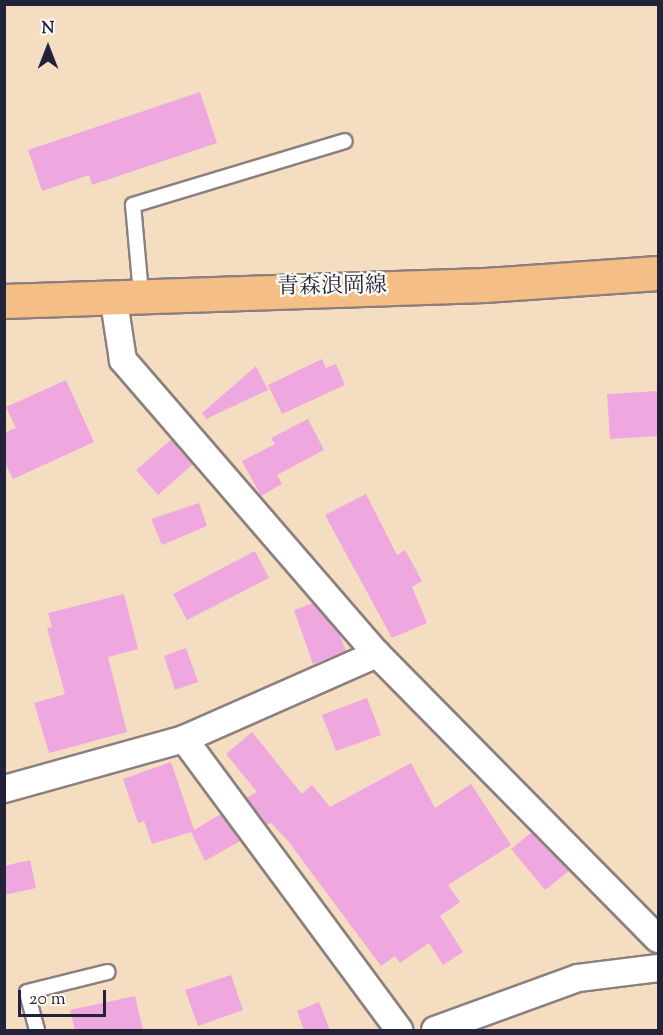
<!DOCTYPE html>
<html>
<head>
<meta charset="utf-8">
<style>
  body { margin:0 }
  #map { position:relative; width:663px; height:1035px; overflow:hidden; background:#f5ddc2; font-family:"Sorts Mill Goudy","Noto Serif JP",serif }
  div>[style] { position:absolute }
  .building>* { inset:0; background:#efa8df }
  .roads { filter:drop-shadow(2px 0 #8c807e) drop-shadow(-2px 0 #8c807e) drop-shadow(0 2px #8c807e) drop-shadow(0 -2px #8c807e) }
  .lane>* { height:14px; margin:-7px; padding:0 7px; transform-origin:7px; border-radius:7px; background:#fff }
  .street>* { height:26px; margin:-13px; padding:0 13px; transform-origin:13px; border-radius:13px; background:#fff }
  .primary>* { height:33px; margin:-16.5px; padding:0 16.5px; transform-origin:16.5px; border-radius:16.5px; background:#f5be86 }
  span { translate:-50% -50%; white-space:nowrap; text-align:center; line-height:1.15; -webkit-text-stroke:4.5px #fdfcf7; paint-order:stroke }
  .street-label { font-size:22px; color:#22223b }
  .frame { position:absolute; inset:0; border:6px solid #22223b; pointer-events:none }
  .north { position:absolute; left:18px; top:18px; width:60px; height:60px; -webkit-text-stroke:4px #fdfcf7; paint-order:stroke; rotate:0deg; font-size:16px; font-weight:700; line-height:24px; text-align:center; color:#22223b }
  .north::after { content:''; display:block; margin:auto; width:21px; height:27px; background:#22223b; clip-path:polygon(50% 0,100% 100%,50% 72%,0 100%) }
  .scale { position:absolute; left:18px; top:990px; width:88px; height:27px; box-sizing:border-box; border:3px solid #22223b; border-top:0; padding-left:8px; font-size:18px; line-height:21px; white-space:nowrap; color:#22223b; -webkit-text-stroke:4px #fdfcf7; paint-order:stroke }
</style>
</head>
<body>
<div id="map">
  <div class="building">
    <i style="clip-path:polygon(200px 92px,217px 143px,92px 185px,89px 175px,42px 191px,28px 150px)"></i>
    <i style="clip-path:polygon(322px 359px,326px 368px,336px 364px,345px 385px,282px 414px,268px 385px)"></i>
    <i style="clip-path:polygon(256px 366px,268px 390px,206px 419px,202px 413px)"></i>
    <i style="clip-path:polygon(66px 380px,94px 442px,13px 479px,4px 461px,4px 433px,16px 428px,6px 407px)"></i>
    <i style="clip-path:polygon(658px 391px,658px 436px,610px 439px,607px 394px)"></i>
    <i style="clip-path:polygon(308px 419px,324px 450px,277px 475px,282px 484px,261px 496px,242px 461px,275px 444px,271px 438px)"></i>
    <i style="clip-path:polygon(172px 439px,193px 464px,158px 495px,136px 470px)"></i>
    <i style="clip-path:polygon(366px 494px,397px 555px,405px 550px,422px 581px,412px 587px,427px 623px,392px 638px,325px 515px)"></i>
    <i style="clip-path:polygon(199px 503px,207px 526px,162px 545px,151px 519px)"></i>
    <i style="clip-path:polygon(255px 551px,269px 578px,187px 620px,173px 594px)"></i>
    <i style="clip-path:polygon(124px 594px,138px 649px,108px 657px,127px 732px,49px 753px,34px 703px,65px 694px,47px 628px,52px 627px,48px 613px)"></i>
    <i style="clip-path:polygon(313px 603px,339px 633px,346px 651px,313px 664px,294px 610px)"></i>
    <i style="clip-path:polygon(186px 648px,198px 682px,175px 690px,164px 656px)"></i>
    <i style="clip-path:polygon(367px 698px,381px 735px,336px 751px,322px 715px)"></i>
    <i style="clip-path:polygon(252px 732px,302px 794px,312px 785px,330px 807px,411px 763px,435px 808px,471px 784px,511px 845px,448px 885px,460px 902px,440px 916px,463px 952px,443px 965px,429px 943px,400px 963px,395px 956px,381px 966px,288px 841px,271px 823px,266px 825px,246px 798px,257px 792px,226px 754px)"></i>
    <i style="clip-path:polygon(171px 762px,194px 830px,221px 814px,240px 841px,205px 861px,191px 832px,152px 844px,144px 821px,138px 823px,123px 779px)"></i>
    <i style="clip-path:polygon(532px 832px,569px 871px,545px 890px,511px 849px)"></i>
    <i style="clip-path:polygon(30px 860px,36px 888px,4px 895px,4px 866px)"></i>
    <i style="clip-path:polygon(231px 975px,243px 1010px,198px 1026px,185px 990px)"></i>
    <i style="clip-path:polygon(135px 996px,143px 1030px,75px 1030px,70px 1010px)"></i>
    <i style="clip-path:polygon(319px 1002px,330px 1030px,304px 1030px,297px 1011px)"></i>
  </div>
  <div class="roads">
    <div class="lane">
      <i style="left:141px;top:294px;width:89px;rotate:-95.1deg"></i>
      <i style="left:133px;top:205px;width:221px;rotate:-16.8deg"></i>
      <i style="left:37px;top:1030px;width:39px;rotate:-105deg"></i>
      <i style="left:27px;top:992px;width:83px;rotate:-13.9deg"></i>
    </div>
    <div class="street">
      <i style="left:113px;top:295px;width:66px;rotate:81.3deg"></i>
      <i style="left:123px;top:360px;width:389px;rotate:49.2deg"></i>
      <i style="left:377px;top:654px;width:400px;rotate:45.4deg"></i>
      <i style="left:184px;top:739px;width:362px;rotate:53.5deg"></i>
      <i style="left:4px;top:789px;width:187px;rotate:-15.5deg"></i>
      <i style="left:184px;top:739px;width:211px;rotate:-23.8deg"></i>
      <i style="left:435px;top:1030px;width:152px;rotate:-20deg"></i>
      <i style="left:578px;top:978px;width:81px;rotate:-7.1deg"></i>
    </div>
    <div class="primary">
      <i style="left:4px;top:301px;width:481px;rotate:-1.9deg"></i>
      <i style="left:485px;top:285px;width:173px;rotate:-4deg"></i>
    </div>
  </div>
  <div class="street-label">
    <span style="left:332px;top:288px;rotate:-1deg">青森浪岡線</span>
  </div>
  <div class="frame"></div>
  <div class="north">N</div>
  <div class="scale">20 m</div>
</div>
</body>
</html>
